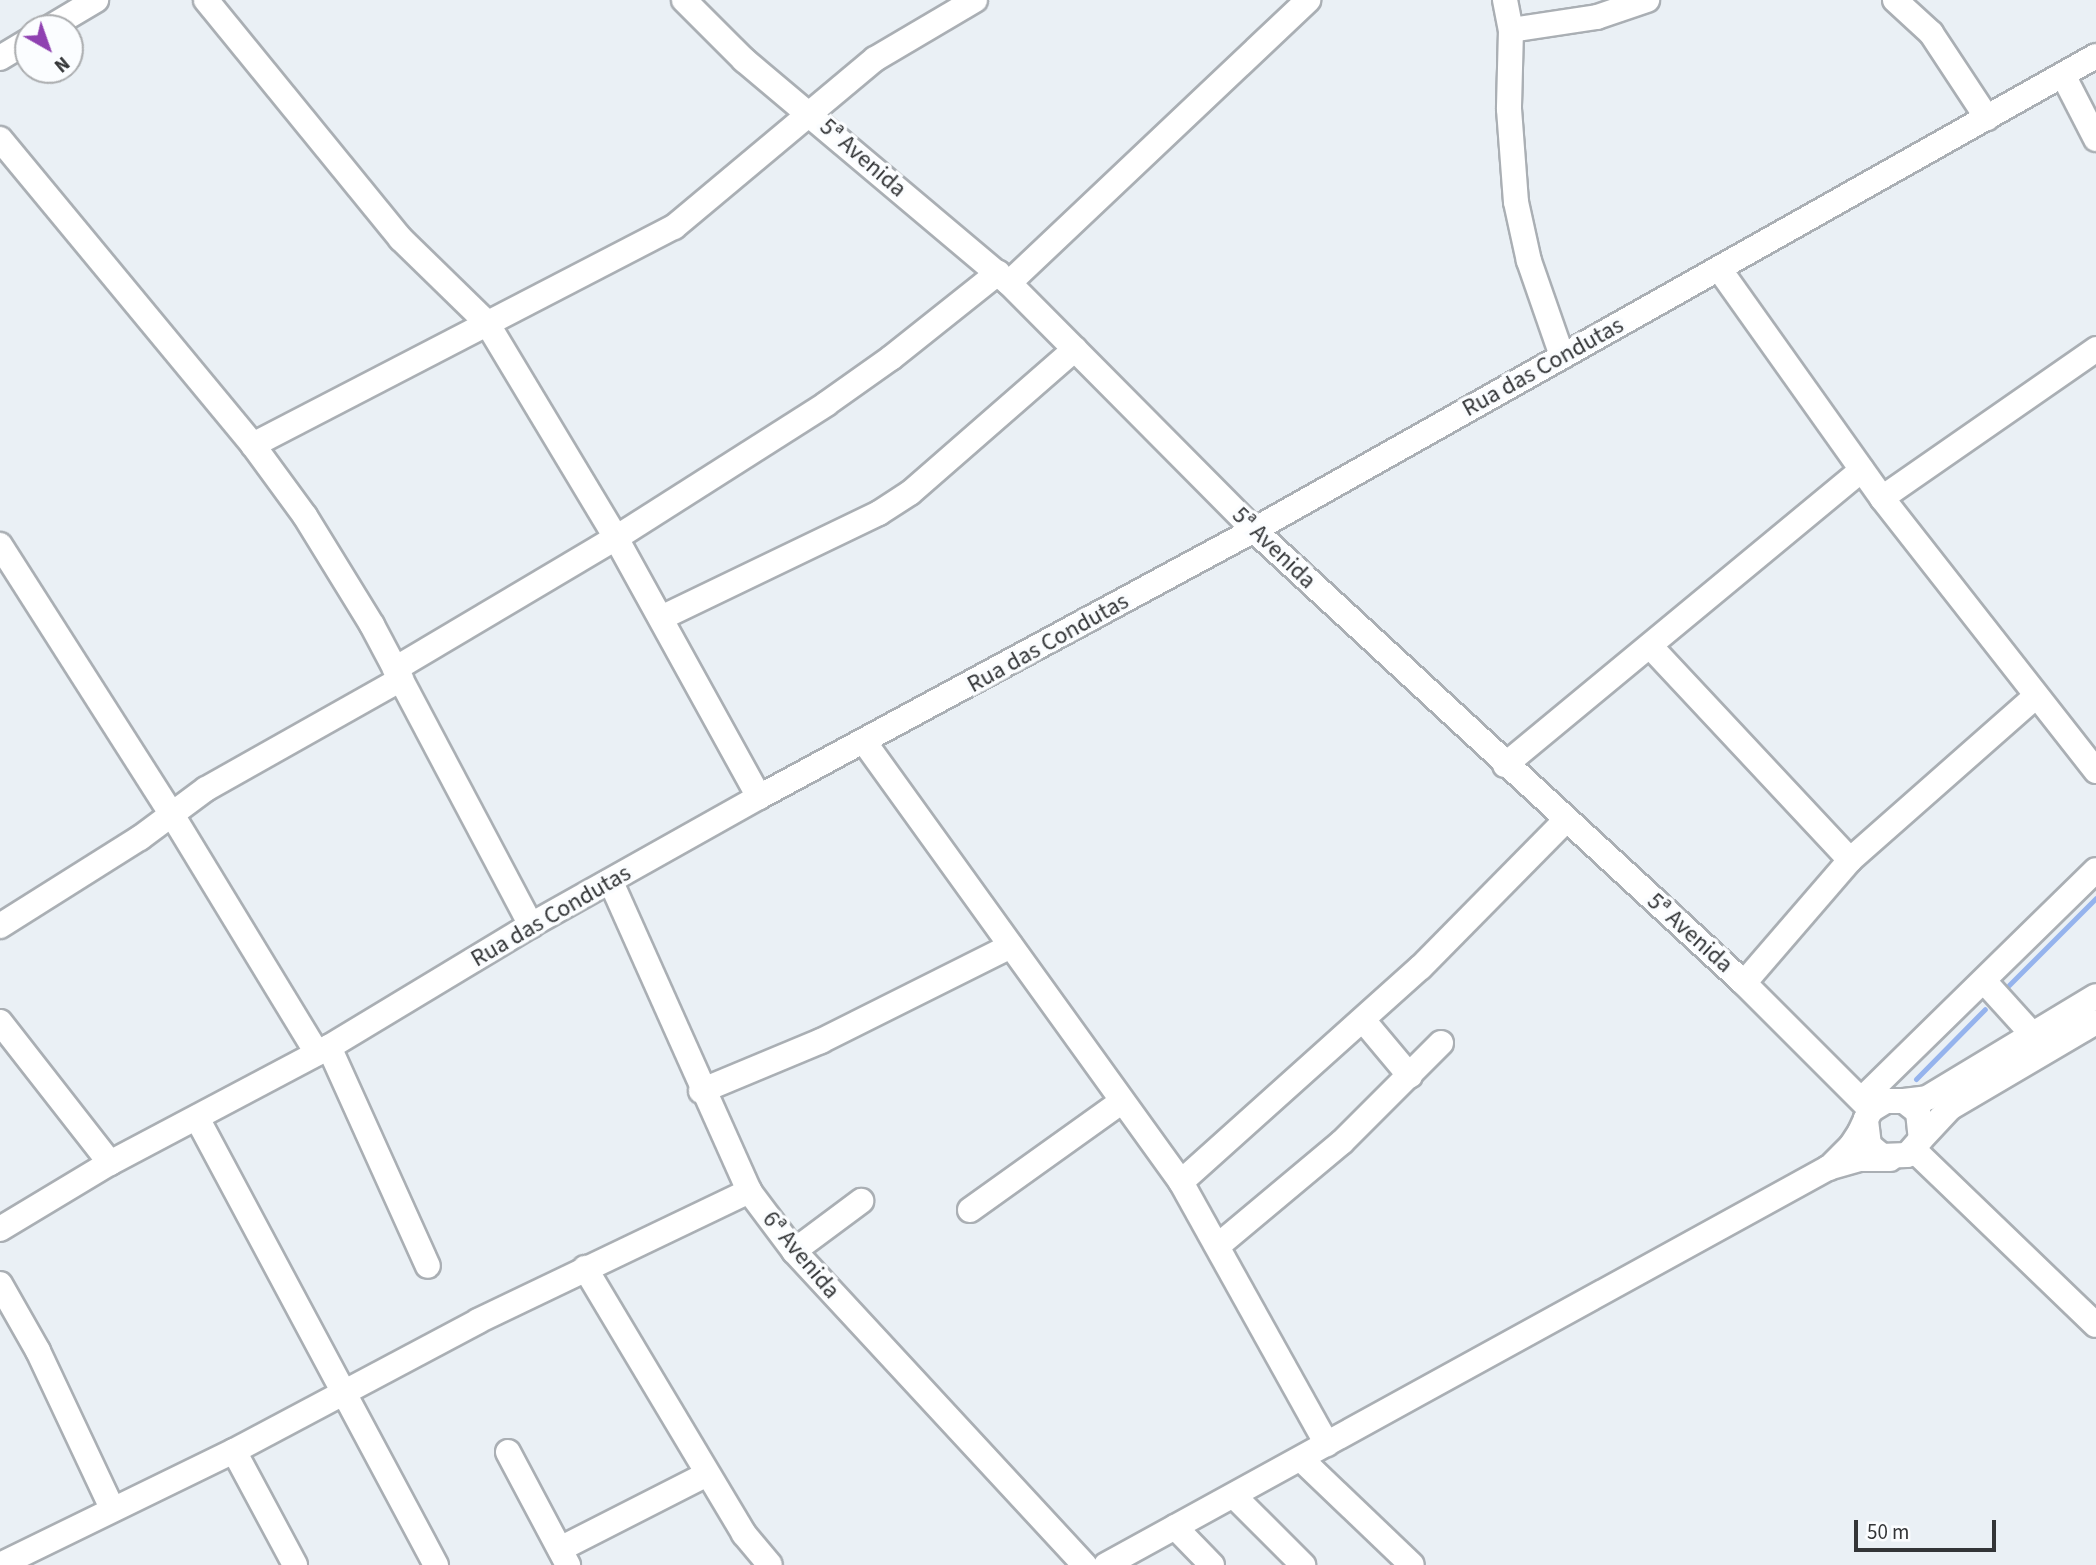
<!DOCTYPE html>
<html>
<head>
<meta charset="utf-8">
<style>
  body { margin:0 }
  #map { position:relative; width:2096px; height:1565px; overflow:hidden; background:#eaf0f5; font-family:"Source Sans 3",sans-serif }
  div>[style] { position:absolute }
  .stream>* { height:5px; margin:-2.5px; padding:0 2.5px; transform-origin:2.5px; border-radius:2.5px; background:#95b3ed }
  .roads { filter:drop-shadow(2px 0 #aaafb4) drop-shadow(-2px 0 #aaafb4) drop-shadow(0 2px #aaafb4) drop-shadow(0 -2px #aaafb4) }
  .minor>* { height:24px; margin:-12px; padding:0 12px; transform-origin:12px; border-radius:12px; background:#fff }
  span { translate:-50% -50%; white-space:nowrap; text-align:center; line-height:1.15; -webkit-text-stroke:7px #fbfdff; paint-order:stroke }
  .street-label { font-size:24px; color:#333537 }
  .north { position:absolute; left:14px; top:14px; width:70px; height:70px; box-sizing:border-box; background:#fbfdff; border:2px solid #abadaf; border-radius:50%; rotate:140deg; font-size:19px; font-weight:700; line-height:28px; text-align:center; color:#333537 }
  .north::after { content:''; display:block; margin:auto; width:24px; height:32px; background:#8f41b1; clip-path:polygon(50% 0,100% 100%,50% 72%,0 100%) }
  .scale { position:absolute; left:1854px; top:1520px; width:142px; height:32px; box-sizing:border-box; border:4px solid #333537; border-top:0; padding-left:9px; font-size:21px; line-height:24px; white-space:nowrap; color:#333537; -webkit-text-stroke:5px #fbfdff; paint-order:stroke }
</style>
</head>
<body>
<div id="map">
  <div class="stream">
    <i style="left:2009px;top:985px;width:123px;rotate:-45deg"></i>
    <i style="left:1916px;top:1079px;width:98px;rotate:-45.4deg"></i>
  </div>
  <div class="roads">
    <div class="minor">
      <i style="left:206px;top:0;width:308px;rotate:50.8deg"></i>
      <i style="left:401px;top:239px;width:120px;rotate:44.3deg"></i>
      <i style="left:487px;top:323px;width:251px;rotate:59deg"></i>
      <i style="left:616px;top:538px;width:296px;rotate:61.1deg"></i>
      <i style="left:684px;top:0;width:85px;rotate:45deg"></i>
      <i style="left:744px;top:60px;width:346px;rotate:40.1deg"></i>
      <i style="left:1009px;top:283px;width:348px;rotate:45.2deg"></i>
      <i style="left:1254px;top:530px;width:667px;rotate:42.75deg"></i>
      <i style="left:1744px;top:983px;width:180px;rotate:45deg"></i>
      <i style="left:1505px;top:0;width:31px;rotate:79deg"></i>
      <i style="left:1511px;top:30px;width:79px;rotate:91.5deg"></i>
      <i style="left:1509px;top:109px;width:93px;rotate:85.7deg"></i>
      <i style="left:1516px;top:202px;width:60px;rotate:77.6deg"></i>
      <i style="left:1529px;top:261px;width:101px;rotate:70.8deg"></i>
      <i style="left:1895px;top:0;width:49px;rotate:42.5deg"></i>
      <i style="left:1931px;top:33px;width:102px;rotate:56.6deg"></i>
      <i style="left:49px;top:28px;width:55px;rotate:-30.8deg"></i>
      <i style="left:1511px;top:30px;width:87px;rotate:-8.6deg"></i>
      <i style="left:1597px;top:17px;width:53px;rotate:-18.8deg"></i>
      <i style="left:0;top:58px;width:33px;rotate:-31deg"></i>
      <i style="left:2063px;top:75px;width:72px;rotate:62.7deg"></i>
      <i style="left:0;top:139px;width:397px;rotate:50.4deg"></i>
      <i style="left:253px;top:445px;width:88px;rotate:53.8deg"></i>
      <i style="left:305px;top:516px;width:128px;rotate:58.4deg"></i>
      <i style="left:372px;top:625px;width:340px;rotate:62.1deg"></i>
      <i style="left:1720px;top:270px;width:280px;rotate:54.6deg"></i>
      <i style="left:1882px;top:498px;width:347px;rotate:51.9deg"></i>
      <i style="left:1009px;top:283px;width:412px;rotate:-43.4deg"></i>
      <i style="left:253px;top:445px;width:474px;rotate:-27.4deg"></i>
      <i style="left:674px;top:227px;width:262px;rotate:-39.9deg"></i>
      <i style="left:875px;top:59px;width:116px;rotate:-30.5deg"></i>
      <i style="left:1882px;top:498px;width:261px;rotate:-34.8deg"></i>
      <i style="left:0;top:545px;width:318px;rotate:57.5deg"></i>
      <i style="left:171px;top:813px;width:281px;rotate:58.7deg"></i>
      <i style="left:661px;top:618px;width:242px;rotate:-25.7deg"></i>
      <i style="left:879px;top:513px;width:37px;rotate:-33deg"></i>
      <i style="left:910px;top:493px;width:219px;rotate:-41.1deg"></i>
      <i style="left:1650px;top:646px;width:293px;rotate:46.9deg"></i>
      <i style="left:395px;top:669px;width:257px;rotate:-30.7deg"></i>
      <i style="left:616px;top:538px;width:249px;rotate:-32.5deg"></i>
      <i style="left:826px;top:404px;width:80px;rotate:-35.3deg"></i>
      <i style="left:891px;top:358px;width:137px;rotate:-38.5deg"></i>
      <i style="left:865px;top:743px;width:541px;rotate:54.25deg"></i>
      <i style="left:1181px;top:1182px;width:300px;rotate:60.9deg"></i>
      <i style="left:1505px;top:765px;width:463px;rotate:-39.6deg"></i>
      <i style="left:611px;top:882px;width:338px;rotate:65.9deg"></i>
      <i style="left:749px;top:1191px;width:75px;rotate:53.1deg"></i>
      <i style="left:794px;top:1251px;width:428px;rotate:47.2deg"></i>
      <i style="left:0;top:926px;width:165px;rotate:-32.2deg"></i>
      <i style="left:140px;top:838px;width:82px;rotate:-36.6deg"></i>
      <i style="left:206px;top:789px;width:224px;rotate:-29.4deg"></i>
      <i style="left:1984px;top:981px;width:73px;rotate:47.8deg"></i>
      <i style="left:1744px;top:983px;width:162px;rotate:-49.2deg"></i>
      <i style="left:1850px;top:860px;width:248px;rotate:-41.4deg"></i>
      <i style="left:1363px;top:1020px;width:73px;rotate:50deg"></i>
      <i style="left:0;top:1022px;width:179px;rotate:52deg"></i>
      <i style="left:329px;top:1047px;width:240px;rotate:65.7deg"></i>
      <i style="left:701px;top:1091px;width:130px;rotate:-22.6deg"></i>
      <i style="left:821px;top:1041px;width:212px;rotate:-26.6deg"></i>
      <i style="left:1862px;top:1099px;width:327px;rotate:-44.4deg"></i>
      <i style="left:1904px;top:1101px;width:23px;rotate:-7deg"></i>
      <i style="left:1927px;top:1098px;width:197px;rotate:-31.1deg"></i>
      <i style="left:197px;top:1118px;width:507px;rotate:61.87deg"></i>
      <i style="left:1921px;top:1139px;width:42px;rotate:-46.9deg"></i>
      <i style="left:1950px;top:1108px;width:169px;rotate:-30.5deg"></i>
      <i style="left:1914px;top:1150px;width:252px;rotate:43.9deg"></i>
      <i style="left:1829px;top:1168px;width:31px;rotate:-45deg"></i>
      <i style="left:1851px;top:1146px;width:17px;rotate:-57deg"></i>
      <i style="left:1860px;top:1132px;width:14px;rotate:-65deg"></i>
      <i style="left:1866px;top:1119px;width:4px;rotate:-63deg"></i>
      <i style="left:1868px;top:1115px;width:6px;rotate:-59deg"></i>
      <i style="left:1871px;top:1110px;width:17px;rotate:-31deg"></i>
      <i style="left:1886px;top:1101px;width:18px"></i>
      <i style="left:1904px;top:1101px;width:18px;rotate:38deg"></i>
      <i style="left:1918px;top:1112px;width:27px;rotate:84deg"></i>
      <i style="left:1921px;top:1139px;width:21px;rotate:131deg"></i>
      <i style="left:1907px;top:1155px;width:25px;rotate:178deg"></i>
      <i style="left:1882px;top:1156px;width:17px;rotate:-140deg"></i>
      <i style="left:1869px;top:1145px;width:26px;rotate:-97deg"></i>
      <i style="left:1181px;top:1182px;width:322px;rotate:-41.9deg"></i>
      <i style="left:1421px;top:967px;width:206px;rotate:-45.4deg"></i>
      <i style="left:970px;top:1210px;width:187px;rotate:-35.6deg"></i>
      <i style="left:0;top:1229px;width:128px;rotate:-31deg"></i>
      <i style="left:110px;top:1163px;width:248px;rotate:-27.9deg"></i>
      <i style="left:329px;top:1047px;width:236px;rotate:-31.1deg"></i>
      <i style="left:531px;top:925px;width:261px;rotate:-29.3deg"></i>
      <i style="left:759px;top:797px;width:562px;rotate:-28.34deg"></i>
      <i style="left:1254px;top:530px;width:966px;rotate:-29.38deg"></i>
      <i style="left:1220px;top:1244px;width:159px;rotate:-39.9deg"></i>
      <i style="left:1342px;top:1142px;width:140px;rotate:-45deg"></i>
      <i style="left:794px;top:1251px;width:84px;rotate:-36.7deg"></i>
      <i style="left:585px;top:1268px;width:310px;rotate:59.1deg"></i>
      <i style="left:744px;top:1534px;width:40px;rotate:50deg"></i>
      <i style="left:0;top:1284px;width:77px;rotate:60.4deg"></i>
      <i style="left:38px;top:1351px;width:174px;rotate:64.8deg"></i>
      <i style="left:234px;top:1451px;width:129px;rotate:61.8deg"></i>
      <i style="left:508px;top:1452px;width:128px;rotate:62deg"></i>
      <i style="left:1301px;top:1459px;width:153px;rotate:43.7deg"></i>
      <i style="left:1234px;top:1496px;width:98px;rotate:45deg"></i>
      <i style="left:1175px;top:1527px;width:53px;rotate:45.8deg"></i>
      <i style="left:560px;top:1549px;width:165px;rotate:-27deg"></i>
      <i style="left:0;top:1565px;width:260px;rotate:-26deg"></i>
      <i style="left:234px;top:1451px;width:276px;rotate:-28deg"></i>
      <i style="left:478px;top:1321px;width:301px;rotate:-25.6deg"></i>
      <i style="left:1106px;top:1565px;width:824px;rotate:-28.8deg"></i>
      <i style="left:1828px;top:1168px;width:32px;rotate:-16deg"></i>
      <i style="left:1859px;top:1159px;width:31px"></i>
    </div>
  </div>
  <div class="street-label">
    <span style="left:863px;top:158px;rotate:41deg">5ª Avenida</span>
    <span style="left:1543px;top:367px;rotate:-29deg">Rua das Condutas</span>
    <span style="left:1274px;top:548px;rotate:44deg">5ª Avenida</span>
    <span style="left:1048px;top:643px;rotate:-29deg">Rua das Condutas</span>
    <span style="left:551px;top:916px;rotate:-30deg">Rua das Condutas</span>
    <span style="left:1690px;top:933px;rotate:42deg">5ª Avenida</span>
    <span style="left:801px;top:1255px;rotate:50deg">6ª Avenida</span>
  </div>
  <div class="north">N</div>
  <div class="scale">50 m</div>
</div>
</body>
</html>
